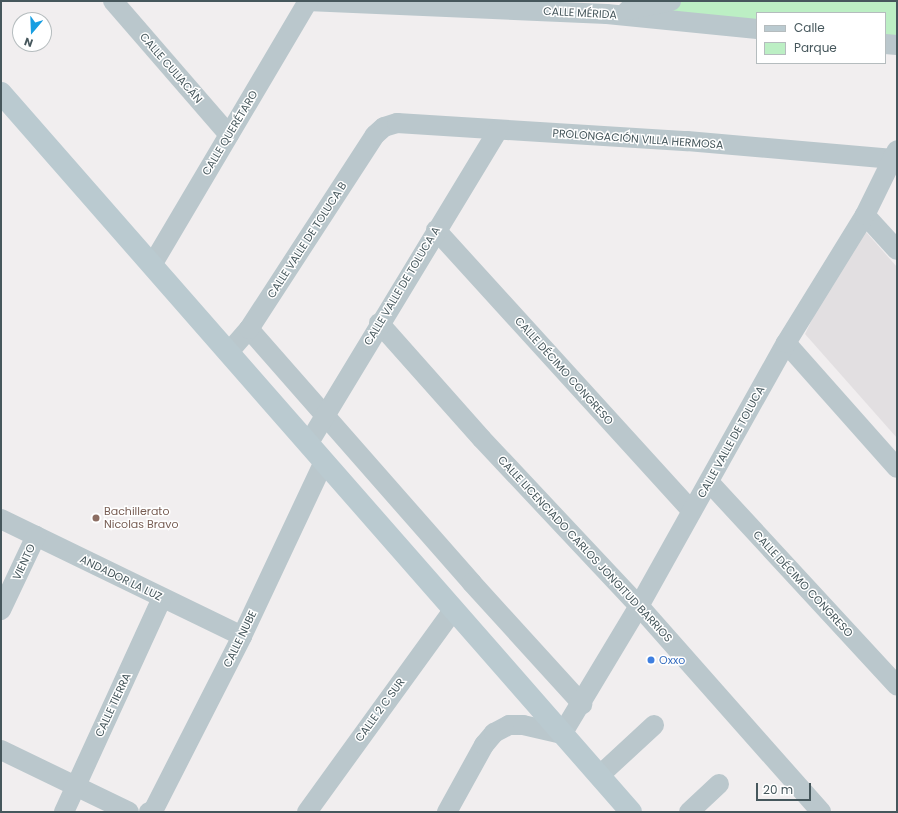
<!DOCTYPE html>
<html>
<head>
<meta charset="utf-8">
<style>
  body { margin:0 }
  #map { position:relative; width:898px; height:813px; overflow:hidden; background:#f1eeef; font-family:Poppins,sans-serif }
  div>[style] { position:absolute }
  .education>* { inset:0; background:#e2dfe1 }
  .green>* { inset:0; background:#bcefc4 }
  .street>* { height:20px; margin:-10px; padding:0 10px; transform-origin:10px; border-radius:10px; background:#bac7cc }
  .secondary>* { height:22px; margin:-11px; padding:0 11px; transform-origin:11px; border-radius:11px; background:#bacad0 }
  .dots>* { width:11px; height:11px; translate:-50% -50%; box-sizing:border-box; border:2px solid #fff; border-radius:50% }
  span { translate:-50% -50%; white-space:nowrap; text-align:center; line-height:1.15; -webkit-text-stroke:3px #fff; paint-order:stroke }
  .street-label { font-size:11px; color:#46575c }
  .education-label { font-size:11px; color:#785e54 }
  .left { translate:0 -50%; text-align:left }
  .shop-label { font-size:11px; color:#366cbe }
  .frame { position:absolute; inset:0; border:2px solid #46575c; pointer-events:none }
  .legend { position:absolute; left:756px; top:12px; width:130px; height:52px; box-sizing:border-box; background:#fff; border:1px solid #b5bcbe; margin:0; padding:5px 7px; list-style:none; font-size:12px; color:#46575c }
  .legend li { display:flex; align-items:center; gap:8px; height:20px }
  .legend b { width:20px; border:1px solid #b5bcbe }
  .north { position:absolute; left:12px; top:12px; width:40px; height:40px; box-sizing:border-box; background:#fff; border:1px solid #b5bcbe; border-radius:50%; rotate:199deg; font-size:11px; font-weight:700; line-height:16px; text-align:center; color:#46575c }
  .north::after { content:''; display:block; margin:auto; width:14px; height:18px; background:#189ee1; clip-path:polygon(50% 0,100% 100%,50% 72%,0 100%) }
  .scale { position:absolute; left:756px; top:783px; width:55px; height:18px; box-sizing:border-box; border:2px solid #46575c; border-top:0; padding-left:5px; font-size:12px; line-height:14px; white-space:nowrap; color:#46575c; -webkit-text-stroke:3px #fff; paint-order:stroke }
</style>
</head>
<body>
<div id="map">
  <div class="education">
    <i style="clip-path:polygon(859px 224px,897px 267px,897px 438px,805px 334px)"></i>
  </div>
  <div class="green">
    <i style="clip-path:polygon(678px 1px,897px 1px,897px 45px,885px 44px,885px 13px,757px 13px,757px 30px,607px 14px)"></i>
  </div>
  <div class="street">
    <i style="left:113px;top:1px;width:177px;rotate:49.1deg"></i>
    <i style="left:307px;top:1px;width:300px;rotate:2.5deg"></i>
    <i style="left:607px;top:14px;width:151px;rotate:5.7deg"></i>
    <i style="left:628px;top:10px;width:44px;rotate:-11.8deg"></i>
    <i style="left:885px;top:44px;width:12px;rotate:5deg"></i>
    <i style="left:865px;top:215px;width:47px;rotate:47.6deg"></i>
    <i style="left:436px;top:230px;width:380px;rotate:47.7deg"></i>
    <i style="left:152px;top:265px;width:307px;rotate:-59.4deg"></i>
    <i style="left:379px;top:323px;width:155px;rotate:48.4deg"></i>
    <i style="left:482px;top:439px;width:229px;rotate:46.8deg"></i>
    <i style="left:639px;top:606px;width:275px;rotate:48.5deg"></i>
    <i style="left:249px;top:329px;width:338px;rotate:48.7deg"></i>
    <i style="left:472px;top:583px;width:164px;rotate:47.7deg"></i>
    <i style="left:786px;top:343px;width:167px;rotate:48.4deg"></i>
    <i style="left:228px;top:353px;width:32px;rotate:-49deg"></i>
    <i style="left:249px;top:329px;width:231px;rotate:-57deg"></i>
    <i style="left:375px;top:135px;width:12px;rotate:-42deg"></i>
    <i style="left:384px;top:127px;width:14px;rotate:-17deg"></i>
    <i style="left:397px;top:123px;width:291px;rotate:3.6deg"></i>
    <i style="left:687px;top:141px;width:207px;rotate:5deg"></i>
    <i style="left:308px;top:444px;width:367px;rotate:-58.8deg"></i>
    <i style="left:709px;top:482px;width:277px;rotate:47.3deg"></i>
    <i style="left:1px;top:519px;width:268px;rotate:25.9deg"></i>
    <i style="left:1px;top:610px;width:82px;rotate:-64.7deg"></i>
    <i style="left:1px;top:750px;width:142px;rotate:25.8deg"></i>
    <i style="left:599px;top:776px;width:75px;rotate:-42.8deg"></i>
    <i style="left:64px;top:812px;width:235px;rotate:-65.4deg"></i>
    <i style="left:149px;top:812px;width:4px;rotate:-14deg"></i>
    <i style="left:153px;top:811px;width:196px;rotate:-63deg"></i>
    <i style="left:242px;top:636px;width:192px;rotate:-64.8deg"></i>
    <i style="left:307px;top:812px;width:249px;rotate:-54.1deg"></i>
    <i style="left:447px;top:812px;width:77px;rotate:-61.1deg"></i>
    <i style="left:484px;top:745px;width:16px;rotate:-50deg"></i>
    <i style="left:494px;top:733px;width:17px;rotate:-28deg"></i>
    <i style="left:509px;top:725px;width:14px"></i>
    <i style="left:523px;top:725px;width:40px;rotate:13deg"></i>
    <i style="left:562px;top:734px;width:149px;rotate:-59deg"></i>
    <i style="left:639px;top:606px;width:301px;rotate:-60.8deg"></i>
    <i style="left:786px;top:343px;width:150px;rotate:-58.3deg"></i>
    <i style="left:865px;top:215px;width:72px;rotate:-63.8deg"></i>
    <i style="left:689px;top:812px;width:41px;rotate:-43deg"></i>
  </div>
  <div class="secondary">
    <i style="left:1px;top:93px;width:956px;rotate:48.77deg"></i>
  </div>
  <div class="dots">
    <i style="left:96px;top:518px;background:#8d6e63"></i>
    <i style="left:651px;top:660px;background:#3f7fe0"></i>
  </div>
  <div class="street-label">
    <span style="left:580px;top:13px;rotate:3deg">CALLE MÉRIDA</span>
    <span style="left:171px;top:68px;rotate:49deg">CALLE CULIACÁN</span>
    <span style="left:230px;top:133px;rotate:-59deg">CALLE QUERÉTARO</span>
    <span style="left:638px;top:139px;rotate:4deg">PROLONGACIÓN VILLA HERMOSA</span>
    <span style="left:307px;top:240px;rotate:-57deg">CALLE VALLE DE TOLUCA B</span>
    <span style="left:402px;top:286px;rotate:-59deg">CALLE VALLE DE TOLUCA A</span>
    <span style="left:564px;top:371px;rotate:48deg">CALLE DÉCIMO CONGRESO</span>
    <span style="left:731px;top:442px;rotate:-61deg">CALLE VALLE DE TOLUCA</span>
    <span style="left:585px;top:549px;rotate:47deg">CALLE LICENCIADO CARLOS JONGITUD BARRIOS</span>
    <span style="left:24px;top:562px;rotate:-65deg">VIENTO</span>
    <span style="left:121px;top:578px;rotate:26deg">ANDADOR LA LUZ</span>
    <span style="left:803px;top:584px;rotate:47deg">CALLE DÉCIMO CONGRESO</span>
    <span style="left:240px;top:639px;rotate:-64deg">CALLE NUBE</span>
    <span style="left:113px;top:705px;rotate:-65deg">CALLE TIERRA</span>
    <span style="left:380px;top:710px;rotate:-54deg">CALLE 2 C SUR</span>
  </div>
  <div class="education-label">
    <span class="left" style="left:104px;top:518px">Bachillerato<br>Nicolas Bravo</span>
  </div>
  <div class="shop-label">
    <span class="left" style="left:659px;top:660px">Oxxo</span>
  </div>
  <div class="frame"></div>
  <ul class="legend">
  <li><b style="height:5px;background:#bacad0"></b>Calle</li>
  <li><b style="height:11px;background:#bcefc4"></b>Parque</li>
  </ul>
  <div class="north">N</div>
  <div class="scale">20 m</div>
</div>
</body>
</html>
